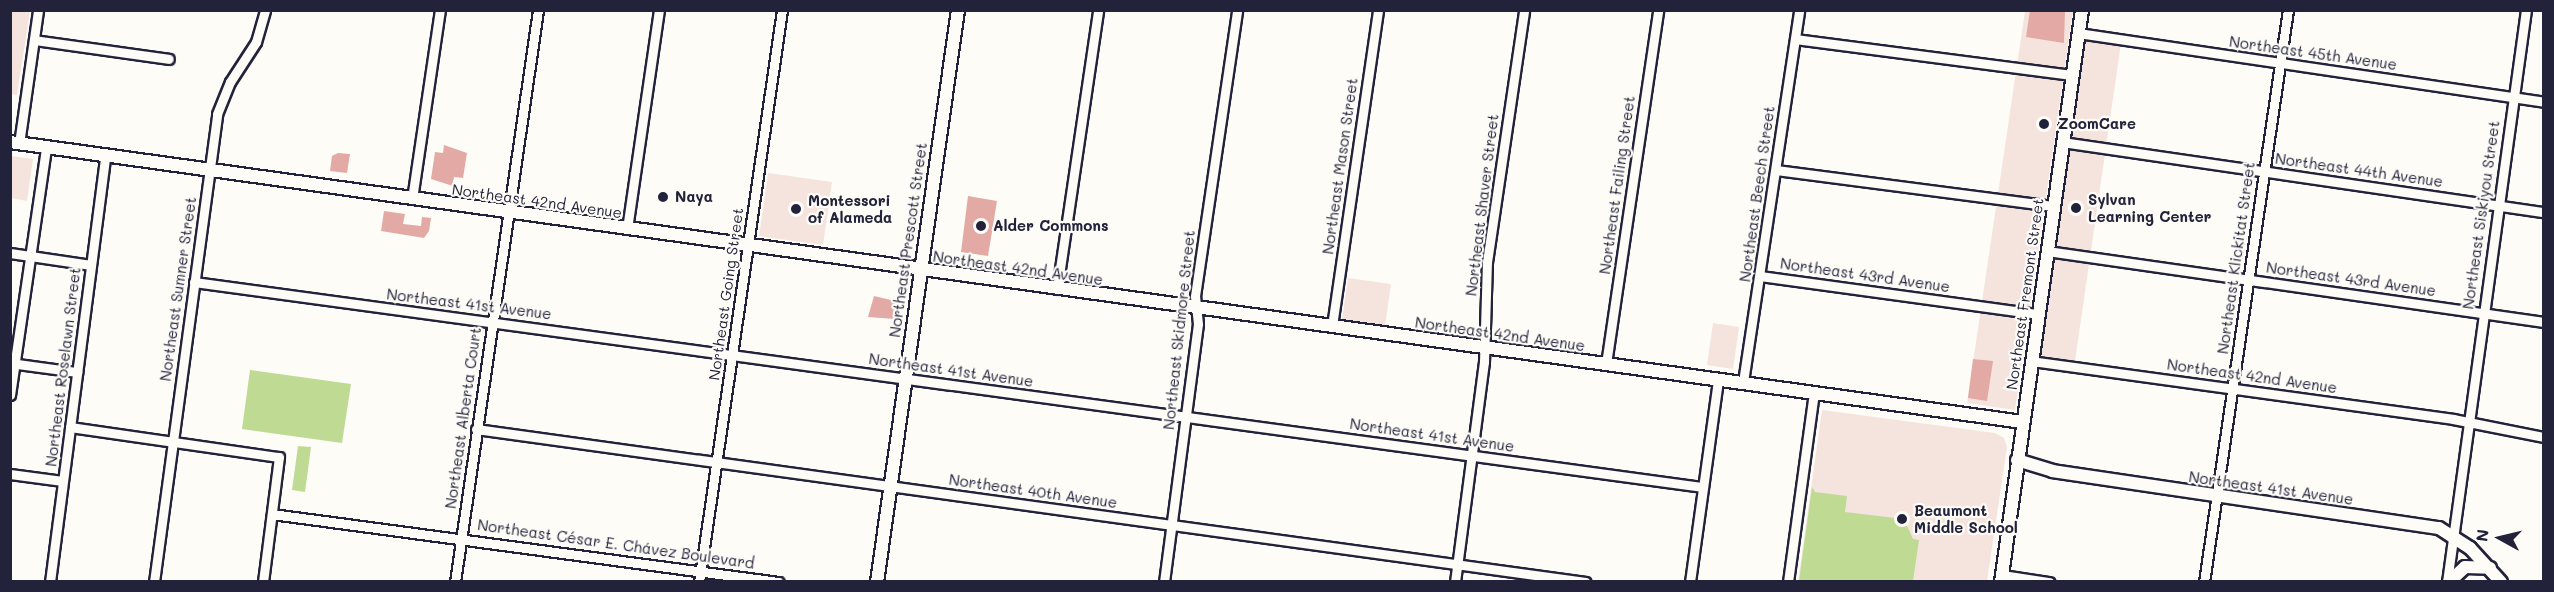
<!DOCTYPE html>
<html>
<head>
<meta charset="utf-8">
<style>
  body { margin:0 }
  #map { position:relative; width:2554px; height:592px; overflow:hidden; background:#fdfcf7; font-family:Mali,sans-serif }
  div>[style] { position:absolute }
  .built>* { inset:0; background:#f5e3de }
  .green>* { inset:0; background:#bfdb93 }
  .building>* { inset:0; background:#e3a9a5 }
  .roads { filter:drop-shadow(2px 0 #22223b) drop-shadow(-2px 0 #22223b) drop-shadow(0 2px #22223b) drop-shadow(0 -2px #22223b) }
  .street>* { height:9px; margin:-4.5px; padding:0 4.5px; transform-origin:4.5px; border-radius:4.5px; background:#fdfcf7 }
  .secondary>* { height:12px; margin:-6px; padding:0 6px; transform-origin:6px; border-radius:6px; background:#fdfcf7 }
  .dots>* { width:16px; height:16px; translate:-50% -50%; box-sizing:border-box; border:3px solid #fdfcf7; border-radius:50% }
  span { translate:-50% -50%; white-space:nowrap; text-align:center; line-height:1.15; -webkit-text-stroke:4.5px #fdfcf7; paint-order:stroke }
  .street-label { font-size:15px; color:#22223b }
  .poi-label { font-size:15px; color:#22223b; font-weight:700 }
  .left { translate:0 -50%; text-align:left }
  .frame { position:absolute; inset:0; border:12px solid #22223b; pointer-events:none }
  .north { position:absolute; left:2470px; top:508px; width:60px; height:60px; -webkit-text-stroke:4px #fdfcf7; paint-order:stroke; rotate:278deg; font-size:16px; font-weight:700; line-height:24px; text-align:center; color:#22223b }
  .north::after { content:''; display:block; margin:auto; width:21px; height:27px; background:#22223b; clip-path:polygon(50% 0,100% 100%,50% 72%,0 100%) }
</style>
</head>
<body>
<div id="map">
  <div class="built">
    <i style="clip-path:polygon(10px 11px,30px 11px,17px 95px,11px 94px)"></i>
    <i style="clip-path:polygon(2025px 11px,2073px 11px,2015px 410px,1967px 403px)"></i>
    <i style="clip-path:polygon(2082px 39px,2121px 43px,2075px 361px,2039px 355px)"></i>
    <i style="clip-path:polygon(11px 156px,33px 159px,27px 201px,11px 198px)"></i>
    <i style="clip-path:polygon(768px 173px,832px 182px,823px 245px,759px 236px)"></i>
    <i style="clip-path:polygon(1348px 278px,1391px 284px,1385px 326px,1342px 320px)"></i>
    <i style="clip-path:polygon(1713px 323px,1739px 327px,1733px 369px,1707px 365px)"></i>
    <i style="clip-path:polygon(1822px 410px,1995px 433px,2004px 438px,2007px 447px,1987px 581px,1798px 582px)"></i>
  </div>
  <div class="green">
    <i style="clip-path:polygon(250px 370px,351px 384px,342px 443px,242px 429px)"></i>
    <i style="clip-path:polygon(298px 446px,311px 447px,305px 492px,292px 490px)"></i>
    <i style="clip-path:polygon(1812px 487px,1815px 492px,1847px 496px,1845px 512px,1904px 519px,1913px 539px,1919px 540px,1913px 581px,1799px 581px)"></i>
  </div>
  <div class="building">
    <i style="clip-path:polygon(2030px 10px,2065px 10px,2064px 43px,2026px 37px)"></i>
    <i style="clip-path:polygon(444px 145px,467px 153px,463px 178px,454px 177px,453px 186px,431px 179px,435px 152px,443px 153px)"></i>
    <i style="clip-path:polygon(338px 153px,350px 154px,347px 173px,330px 171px,332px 156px)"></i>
    <i style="clip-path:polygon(968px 196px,997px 201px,988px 256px,961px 252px)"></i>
    <i style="clip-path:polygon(384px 211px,405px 214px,403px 224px,421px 226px,422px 217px,431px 218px,429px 231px,424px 238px,381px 231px)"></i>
    <i style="clip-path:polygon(874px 296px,895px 301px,895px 319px,868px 317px)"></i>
    <i style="clip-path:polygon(1973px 359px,1993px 361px,1987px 401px,1968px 398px)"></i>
  </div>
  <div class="roads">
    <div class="street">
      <i style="left:2078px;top:33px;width:471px;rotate:8.4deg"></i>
      <i style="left:1795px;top:39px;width:279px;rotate:7.4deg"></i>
      <i style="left:34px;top:40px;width:136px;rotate:8deg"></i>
      <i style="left:2062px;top:142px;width:487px;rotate:8.3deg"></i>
      <i style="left:19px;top:144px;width:135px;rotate:-81.9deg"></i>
      <i style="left:1776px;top:170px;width:279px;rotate:7.4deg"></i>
      <i style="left:412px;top:199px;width:191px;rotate:-81.6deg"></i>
      <i style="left:627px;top:229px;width:221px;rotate:-81.7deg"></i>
      <i style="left:2047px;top:251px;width:502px;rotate:8.13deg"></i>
      <i style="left:10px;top:253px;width:82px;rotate:8.4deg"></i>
      <i style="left:1760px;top:276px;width:281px;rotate:7.8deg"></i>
      <i style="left:194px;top:282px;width:1523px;rotate:7.74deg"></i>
      <i style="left:1057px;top:289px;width:282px;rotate:-81.6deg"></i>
      <i style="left:1332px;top:326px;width:319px;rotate:-81.7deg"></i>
      <i style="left:2031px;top:361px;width:426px;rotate:7.8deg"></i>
      <i style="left:2453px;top:419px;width:93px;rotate:11.2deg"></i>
      <i style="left:10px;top:363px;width:68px;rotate:7.7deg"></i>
      <i style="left:1606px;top:364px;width:358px;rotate:-81.6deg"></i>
      <i style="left:1743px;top:382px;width:376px;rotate:-81.4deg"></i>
      <i style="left:10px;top:395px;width:251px;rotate:-81.7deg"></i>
      <i style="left:70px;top:427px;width:211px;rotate:8.2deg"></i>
      <i style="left:279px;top:457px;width:126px;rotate:97.3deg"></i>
      <i style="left:476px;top:429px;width:1120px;rotate:7.85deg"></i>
      <i style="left:10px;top:474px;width:53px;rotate:7.5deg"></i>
      <i style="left:272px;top:514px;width:511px;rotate:7.65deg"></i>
      <i style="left:2002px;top:575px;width:48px;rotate:8.5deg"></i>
      <i style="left:50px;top:582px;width:430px;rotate:-82.6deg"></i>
      <i style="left:154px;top:582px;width:472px;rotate:-82.3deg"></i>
      <i style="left:217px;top:114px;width:35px;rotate:-68deg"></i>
      <i style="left:230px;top:82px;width:48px;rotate:-57deg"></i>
      <i style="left:256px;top:42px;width:33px;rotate:-74deg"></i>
      <i style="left:455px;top:582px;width:578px;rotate:-81.74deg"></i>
      <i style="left:699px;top:582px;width:578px;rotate:-81.74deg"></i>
      <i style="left:1164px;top:582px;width:260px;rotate:-82.5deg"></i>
      <i style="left:1198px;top:324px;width:28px;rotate:-96deg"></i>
      <i style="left:1195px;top:296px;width:289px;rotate:-81.6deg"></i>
      <i style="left:1455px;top:582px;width:222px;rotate:-82.5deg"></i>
      <i style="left:1484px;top:362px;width:100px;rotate:-88.3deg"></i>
      <i style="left:1487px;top:262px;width:255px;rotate:-81.6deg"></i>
      <i style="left:1690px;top:582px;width:205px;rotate:-82.1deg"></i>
      <i style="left:1788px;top:582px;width:192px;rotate:-82.2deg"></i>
      <i style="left:2204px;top:582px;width:578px;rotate:-81.65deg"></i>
      <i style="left:2447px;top:582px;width:577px;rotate:-82.14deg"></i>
    </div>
    <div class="secondary">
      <i style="left:10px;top:142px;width:2031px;rotate:7.92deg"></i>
      <i style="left:2017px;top:460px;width:37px;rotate:17deg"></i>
      <i style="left:2052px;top:471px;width:391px;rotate:8.4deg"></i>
      <i style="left:2439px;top:528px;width:37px;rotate:33deg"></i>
      <i style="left:2470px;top:548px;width:46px;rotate:47.6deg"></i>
      <i style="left:877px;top:582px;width:578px;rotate:-81.94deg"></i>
      <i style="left:2001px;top:582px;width:578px;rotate:-81.94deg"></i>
      <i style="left:2449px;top:582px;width:22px;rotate:-43deg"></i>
      <i style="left:2465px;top:567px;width:25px;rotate:2deg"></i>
    </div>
  </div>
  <div class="dots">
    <i style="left:2044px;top:124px;background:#22223b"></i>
    <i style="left:663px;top:197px;background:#22223b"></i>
    <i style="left:2076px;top:208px;background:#22223b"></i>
    <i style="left:796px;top:209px;background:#22223b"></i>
    <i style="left:981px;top:226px;background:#22223b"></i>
    <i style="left:1902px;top:519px;background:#22223b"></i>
  </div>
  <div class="street-label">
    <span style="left:2313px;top:53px;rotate:8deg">Northeast 45th Avenue</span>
    <span style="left:1340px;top:166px;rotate:-82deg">Northeast Mason Street</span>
    <span style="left:2359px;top:170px;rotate:8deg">Northeast 44th Avenue</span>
    <span style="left:1617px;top:185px;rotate:-82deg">Northeast Failing Street</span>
    <span style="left:1757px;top:194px;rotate:-82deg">Northeast Beech Street</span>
    <span style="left:537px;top:201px;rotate:8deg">Northeast 42nd Avenue</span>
    <span style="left:1482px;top:205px;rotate:-83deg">Northeast Shaver Street</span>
    <span style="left:2481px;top:215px;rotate:-82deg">Northeast Siskiyou Street</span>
    <span style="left:908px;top:240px;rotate:-82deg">Northeast Prescott Street</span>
    <span style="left:2236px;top:258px;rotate:-82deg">Northeast Klickitat Street</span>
    <span style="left:1018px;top:268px;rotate:8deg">Northeast 42nd Avenue</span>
    <span style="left:1865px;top:275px;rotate:8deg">Northeast 43rd Avenue</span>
    <span style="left:2351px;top:279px;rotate:8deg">Northeast 43rd Avenue</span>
    <span style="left:178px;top:289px;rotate:-82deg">Northeast Sumner Street</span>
    <span style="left:726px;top:294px;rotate:-82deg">Northeast Going Street</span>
    <span style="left:2025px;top:294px;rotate:-82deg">Northeast Fremont Street</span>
    <span style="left:469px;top:304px;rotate:7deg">Northeast 41st Avenue</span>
    <span style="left:1179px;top:330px;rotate:-84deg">Northeast Skidmore Street</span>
    <span style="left:1500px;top:334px;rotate:8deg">Northeast 42nd Avenue</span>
    <span style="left:63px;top:367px;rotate:-83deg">Northeast Roselawn Street</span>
    <span style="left:951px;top:370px;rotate:8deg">Northeast 41st Avenue</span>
    <span style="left:2252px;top:376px;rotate:8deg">Northeast 42nd Avenue</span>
    <span style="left:463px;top:418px;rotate:-82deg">Northeast Alberta Court</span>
    <span style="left:1432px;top:435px;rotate:8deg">Northeast 41st Avenue</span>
    <span style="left:2271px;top:488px;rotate:8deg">Northeast 41st Avenue</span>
    <span style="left:1033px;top:491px;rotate:8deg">Northeast 40th Avenue</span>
    <span style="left:616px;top:544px;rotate:8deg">Northeast César E. Chávez Boulevard</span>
  </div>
  <div class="poi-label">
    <span class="left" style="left:2058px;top:124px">ZoomCare</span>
    <span class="left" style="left:675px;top:197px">Naya</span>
    <span class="left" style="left:2088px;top:208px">Sylvan<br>Learning Center</span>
    <span class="left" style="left:808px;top:209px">Montessori<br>of Alameda</span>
    <span class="left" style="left:993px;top:226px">Alder Commons</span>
    <span class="left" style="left:1914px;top:519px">Beaumont<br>Middle School</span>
  </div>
  <div class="frame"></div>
  <div class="north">N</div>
</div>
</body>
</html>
